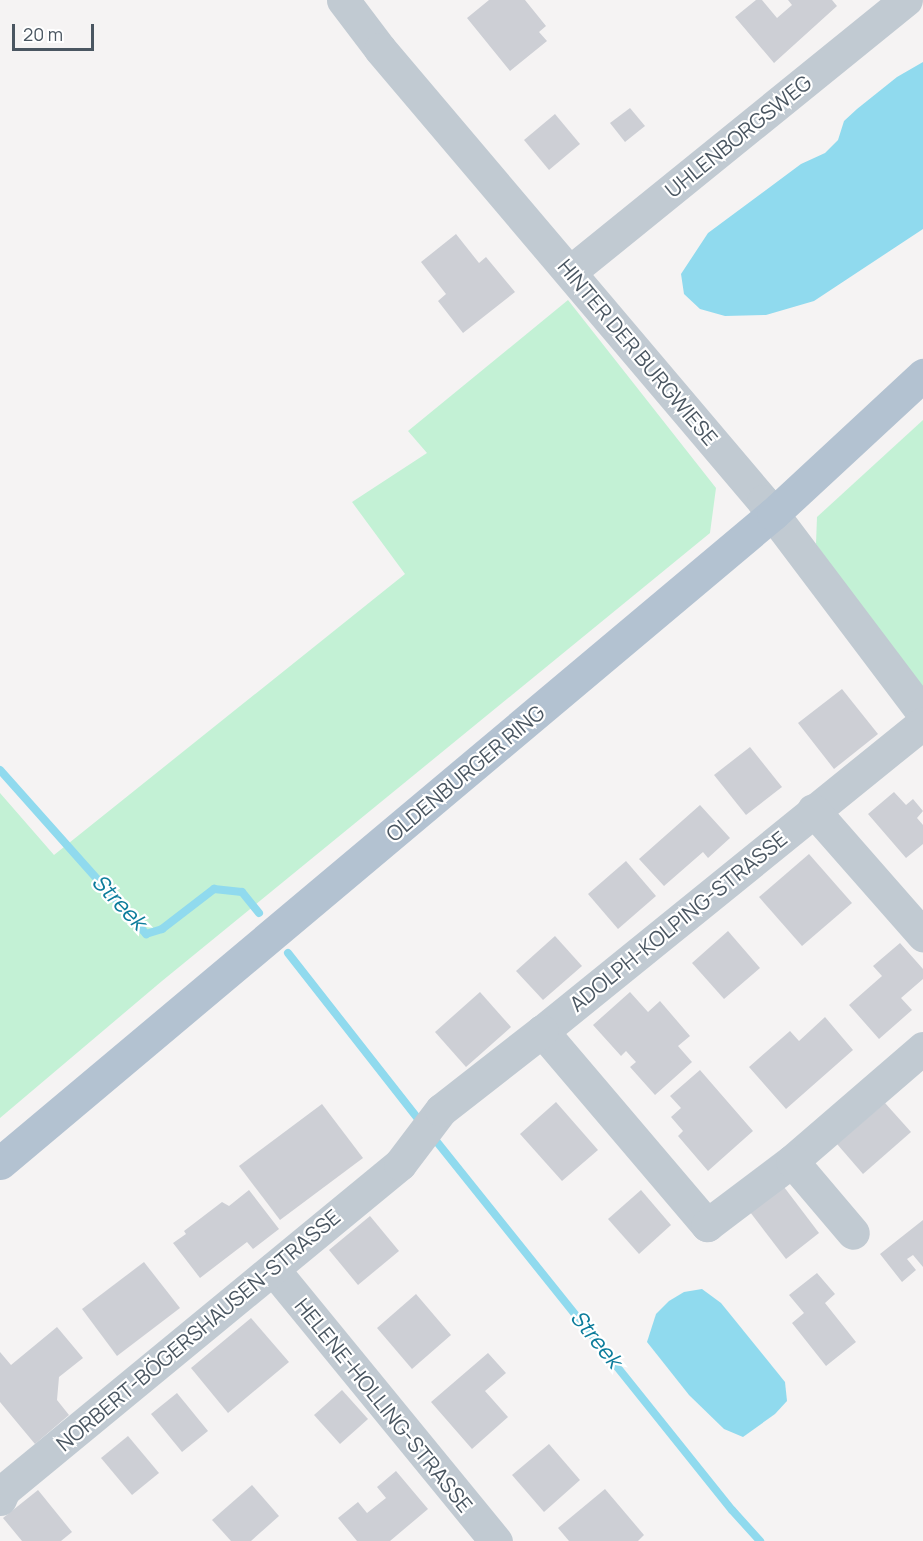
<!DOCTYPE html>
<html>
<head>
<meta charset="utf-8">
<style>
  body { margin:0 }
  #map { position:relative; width:923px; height:1541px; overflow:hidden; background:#f5f3f3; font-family:Manrope,sans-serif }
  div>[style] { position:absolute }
  .green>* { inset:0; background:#c3f1d5 }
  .water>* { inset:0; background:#90daee }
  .stream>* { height:8px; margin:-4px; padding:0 4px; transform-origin:4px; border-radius:4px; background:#90daee }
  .building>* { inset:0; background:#cdcfd5 }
  .minor>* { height:33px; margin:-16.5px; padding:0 16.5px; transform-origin:16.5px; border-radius:16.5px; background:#c1cad2 }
  .major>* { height:33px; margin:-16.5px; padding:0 16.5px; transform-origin:16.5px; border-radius:16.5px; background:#b3c2d1 }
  span { translate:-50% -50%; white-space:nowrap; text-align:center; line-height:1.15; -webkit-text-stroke:4.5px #fff; paint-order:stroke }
  .street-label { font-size:21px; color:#4a5661 }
  .water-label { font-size:22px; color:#0c7c9b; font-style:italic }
  .scale { position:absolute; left:12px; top:24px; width:82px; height:27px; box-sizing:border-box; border:3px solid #4a5661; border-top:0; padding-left:8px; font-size:18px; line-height:21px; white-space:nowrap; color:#4a5661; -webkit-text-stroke:4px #fff; paint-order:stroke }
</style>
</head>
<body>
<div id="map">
  <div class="green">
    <i style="clip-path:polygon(568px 300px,716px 488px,710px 533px,162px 981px,0 1118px,0 793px,54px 855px,405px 574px,352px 502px,427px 453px,408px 431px)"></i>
    <i style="clip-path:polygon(923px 420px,923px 699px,816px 544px,817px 517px)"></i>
  </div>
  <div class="water">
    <i style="clip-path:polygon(923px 62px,923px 229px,814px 301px,766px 315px,725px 316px,700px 309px,684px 294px,681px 274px,708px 233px,801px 164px,825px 153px,838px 140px,844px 121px,857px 109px,897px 77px)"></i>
    <i style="clip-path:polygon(702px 1289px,721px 1303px,785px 1382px,787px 1401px,775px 1414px,743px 1437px,724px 1429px,689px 1395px,647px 1342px,656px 1314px,669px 1301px,684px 1292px)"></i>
  </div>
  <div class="stream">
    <i style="left:0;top:770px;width:220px;rotate:48.3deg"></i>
    <i style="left:146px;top:934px;width:17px;rotate:-17deg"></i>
    <i style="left:162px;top:929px;width:66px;rotate:-37.6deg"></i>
    <i style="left:214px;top:889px;width:28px;rotate:6deg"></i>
    <i style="left:242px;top:892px;width:27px;rotate:51deg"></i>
    <i style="left:288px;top:953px;width:211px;rotate:51.9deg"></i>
    <i style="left:433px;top:1137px;width:478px;rotate:51.3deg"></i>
    <i style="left:732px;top:1510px;width:42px;rotate:47.9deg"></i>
  </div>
  <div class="building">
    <i style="clip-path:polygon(489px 0,525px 0,546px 26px,539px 32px,547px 41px,510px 71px,467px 18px)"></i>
    <i style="clip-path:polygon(756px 0,762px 0,777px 18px,792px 5px,788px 0,832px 0,837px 6px,774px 63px,735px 17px)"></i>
    <i style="clip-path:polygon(630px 108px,645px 126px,625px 142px,610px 123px)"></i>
    <i style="clip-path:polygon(555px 114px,580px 144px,549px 170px,524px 140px)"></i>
    <i style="clip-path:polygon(456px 234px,479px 263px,486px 257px,515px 292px,463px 333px,438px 301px,446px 294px,421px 262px)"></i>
    <i style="clip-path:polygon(842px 689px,878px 734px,834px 769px,798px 723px)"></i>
    <i style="clip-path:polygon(750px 747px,782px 787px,746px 815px,714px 775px)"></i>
    <i style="clip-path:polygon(894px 792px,906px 805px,913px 799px,923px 811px,917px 818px,923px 825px,923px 844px,906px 858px,868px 814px)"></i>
    <i style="clip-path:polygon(700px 805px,730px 838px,708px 858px,703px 852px,664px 886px,639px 859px)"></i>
    <i style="clip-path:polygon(809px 854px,852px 903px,802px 946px,759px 897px)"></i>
    <i style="clip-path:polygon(626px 861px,656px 896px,618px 929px,588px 894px)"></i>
    <i style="clip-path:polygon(728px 931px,760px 968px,724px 999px,692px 963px)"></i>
    <i style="clip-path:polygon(555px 936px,582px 966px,543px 1000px,516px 971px)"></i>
    <i style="clip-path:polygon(900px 943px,923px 969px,923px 979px,901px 998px,912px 1010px,879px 1039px,849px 1005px,882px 976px,873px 966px)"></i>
    <i style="clip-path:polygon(480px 992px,511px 1027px,466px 1067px,435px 1032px)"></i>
    <i style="clip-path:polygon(630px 992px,648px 1012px,660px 1001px,690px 1036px,678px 1046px,692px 1062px,655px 1095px,630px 1067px,636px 1062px,626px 1051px,621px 1056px,593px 1025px)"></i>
    <i style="clip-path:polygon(825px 1017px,853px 1050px,786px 1109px,749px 1067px,790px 1031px,799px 1041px)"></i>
    <i style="clip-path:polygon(700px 1070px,753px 1131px,708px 1171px,678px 1136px,683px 1131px,671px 1117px,681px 1108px,670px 1096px)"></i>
    <i style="clip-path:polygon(556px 1102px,598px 1150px,562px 1181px,520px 1134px)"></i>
    <i style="clip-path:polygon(885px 1103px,911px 1132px,863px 1174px,837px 1144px)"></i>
    <i style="clip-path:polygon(322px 1104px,363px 1158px,280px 1220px,239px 1166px)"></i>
    <i style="clip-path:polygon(784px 1187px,819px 1233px,786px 1259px,750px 1212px)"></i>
    <i style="clip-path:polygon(249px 1190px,279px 1229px,253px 1249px,247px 1242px,200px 1278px,173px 1243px,186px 1234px,184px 1231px,222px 1202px,229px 1206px)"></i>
    <i style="clip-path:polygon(641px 1190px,671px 1225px,639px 1254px,608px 1219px)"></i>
    <i style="clip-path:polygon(370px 1216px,399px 1251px,358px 1285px,329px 1250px)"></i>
    <i style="clip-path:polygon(923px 1220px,923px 1267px,913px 1255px,907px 1259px,916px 1270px,902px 1282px,880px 1254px)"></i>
    <i style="clip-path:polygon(144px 1262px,180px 1308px,117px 1356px,82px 1309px)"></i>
    <i style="clip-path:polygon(817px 1273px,835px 1294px,825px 1303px,856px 1342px,826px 1366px,792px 1323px,804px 1313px,789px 1295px)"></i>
    <i style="clip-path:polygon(416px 1294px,451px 1335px,412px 1369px,377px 1328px)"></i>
    <i style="clip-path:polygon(251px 1318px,289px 1362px,228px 1413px,191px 1368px)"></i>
    <i style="clip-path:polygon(57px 1327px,83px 1358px,59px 1377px,57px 1400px,69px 1415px,35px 1444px,0 1402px,0 1352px,11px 1365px)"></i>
    <i style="clip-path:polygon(488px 1353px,506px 1373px,485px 1391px,508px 1417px,472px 1449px,431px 1402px)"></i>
    <i style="clip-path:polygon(342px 1390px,368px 1419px,340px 1444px,314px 1415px)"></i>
    <i style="clip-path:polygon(177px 1393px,208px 1431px,182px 1452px,151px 1414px)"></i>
    <i style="clip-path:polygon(128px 1436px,159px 1473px,132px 1495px,101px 1458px)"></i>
    <i style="clip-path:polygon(549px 1444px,580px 1480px,544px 1512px,512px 1475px)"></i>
    <i style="clip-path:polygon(396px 1471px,428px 1509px,390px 1541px,357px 1541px,338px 1518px,358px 1502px,367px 1513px,386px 1498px,377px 1487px)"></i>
    <i style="clip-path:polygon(252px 1485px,279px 1516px,251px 1541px,231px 1541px,212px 1520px)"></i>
    <i style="clip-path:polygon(605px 1489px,644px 1535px,638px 1541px,569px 1541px,558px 1528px)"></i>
    <i style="clip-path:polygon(38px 1490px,72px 1532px,61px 1541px,22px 1541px,3px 1518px)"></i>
  </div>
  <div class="minor">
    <i style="left:343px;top:0;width:61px;rotate:52.9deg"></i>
    <i style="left:380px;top:49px;width:592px;rotate:49.72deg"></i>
    <i style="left:763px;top:501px;width:266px;rotate:53deg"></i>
    <i style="left:571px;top:271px;width:431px;rotate:-39deg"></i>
    <i style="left:923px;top:723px;width:490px;rotate:141deg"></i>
    <i style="left:542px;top:1031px;width:255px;rotate:49.6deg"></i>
    <i style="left:707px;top:1225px;width:106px;rotate:-37deg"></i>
    <i style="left:792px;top:1161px;width:173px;rotate:-40.8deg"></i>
    <i style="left:813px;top:810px;width:167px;rotate:48.7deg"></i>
    <i style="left:792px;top:1161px;width:94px;rotate:49.7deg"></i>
    <i style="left:273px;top:1269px;width:352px;rotate:50.7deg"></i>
    <i style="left:0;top:1499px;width:10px;rotate:-66deg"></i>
    <i style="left:4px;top:1490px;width:513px;rotate:-39.46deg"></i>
    <i style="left:400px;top:1164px;width:68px;rotate:-52.8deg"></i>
    <i style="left:441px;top:1110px;width:128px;rotate:-38deg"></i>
  </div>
  <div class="major">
    <i style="left:0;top:1163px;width:1009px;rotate:-40.02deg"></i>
    <i style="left:773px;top:514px;width:205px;rotate:-42.8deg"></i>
  </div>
  <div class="street-label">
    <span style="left:738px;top:136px;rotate:-39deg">UHLENBORGSWEG</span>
    <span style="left:638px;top:352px;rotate:50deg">HINTER DER BURGWIESE</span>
    <span style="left:465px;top:773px;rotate:-40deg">OLDENBURGER RING</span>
    <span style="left:678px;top:921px;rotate:-39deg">ADOLPH-KOLPING-STRASSE</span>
    <span style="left:198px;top:1330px;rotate:-40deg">NORBERT-BÖGERSHAUSEN-STRASSE</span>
    <span style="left:384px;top:1405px;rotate:51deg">HELENE-HOLLING-STRASSE</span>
  </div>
  <div class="water-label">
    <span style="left:119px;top:902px;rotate:46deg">Streek</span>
    <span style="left:596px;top:1339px;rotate:51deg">Streek</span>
  </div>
  <div class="scale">20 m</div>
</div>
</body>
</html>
